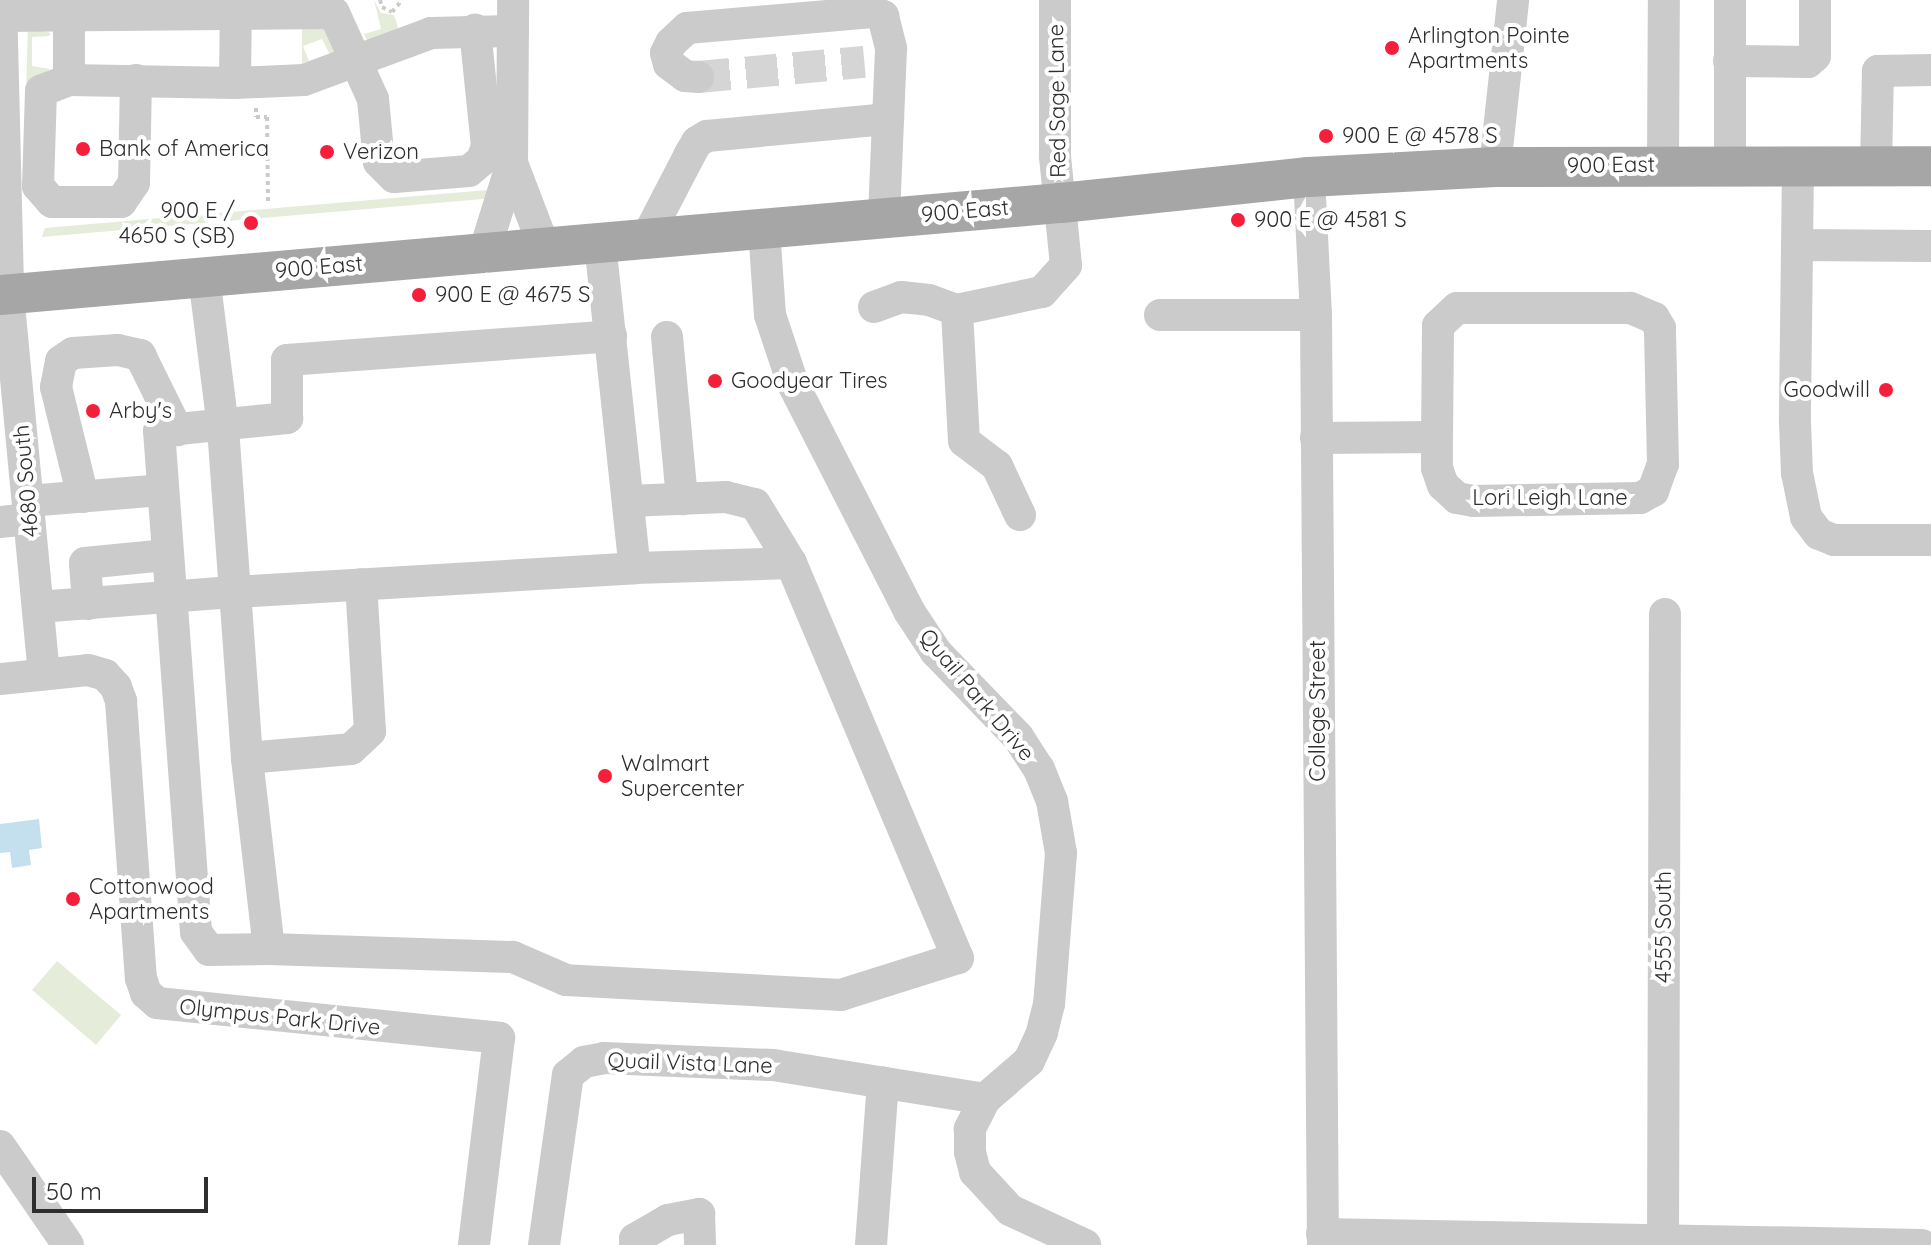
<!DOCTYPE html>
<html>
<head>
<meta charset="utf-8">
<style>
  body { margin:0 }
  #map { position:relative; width:1931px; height:1245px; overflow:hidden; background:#fff; font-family:Quicksand,sans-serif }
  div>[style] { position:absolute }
  .green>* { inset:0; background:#e5edda }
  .water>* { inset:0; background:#c4e0ee }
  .minor-tunnel>* { height:32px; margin-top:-16px; transform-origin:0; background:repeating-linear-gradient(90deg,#d5d5d5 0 32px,transparent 0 48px) }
  .path>* { height:4px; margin-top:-2px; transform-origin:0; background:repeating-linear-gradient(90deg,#cbcbcb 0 4px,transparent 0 8px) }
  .minor>* { height:32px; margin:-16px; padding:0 16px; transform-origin:16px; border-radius:16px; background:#cbcbcb }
  .major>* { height:40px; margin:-20px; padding:0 20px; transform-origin:20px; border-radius:20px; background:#a6a6a6 }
  .dots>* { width:22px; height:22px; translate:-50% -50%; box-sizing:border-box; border:4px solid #fff; border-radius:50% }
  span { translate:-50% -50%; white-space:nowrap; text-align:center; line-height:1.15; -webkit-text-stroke:8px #fff; paint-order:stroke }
  .poi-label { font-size:22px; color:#2e2e2e }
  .left { translate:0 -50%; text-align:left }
  .right { translate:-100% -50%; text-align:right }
  .street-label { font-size:22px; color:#2e2e2e }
  .scale { position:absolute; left:32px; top:1177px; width:176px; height:36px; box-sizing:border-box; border:4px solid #2e2e2e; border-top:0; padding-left:10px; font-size:24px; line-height:28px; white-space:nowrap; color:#2e2e2e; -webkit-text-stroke:6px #fff; paint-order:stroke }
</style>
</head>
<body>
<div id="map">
  <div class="green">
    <i style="clip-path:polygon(374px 0,381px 13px,394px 15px,398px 27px,395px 33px,368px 42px,364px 34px,381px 29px)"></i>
    <i style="clip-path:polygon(28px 28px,51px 33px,49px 36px,32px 37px,32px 66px,50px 69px,26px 91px)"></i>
    <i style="clip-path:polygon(325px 28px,338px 51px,330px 55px,322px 39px,303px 46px,309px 61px,302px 63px,302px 29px)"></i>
    <i style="clip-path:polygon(487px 190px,488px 197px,483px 199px,42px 237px,45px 228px)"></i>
    <i style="clip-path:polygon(57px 961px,121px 1015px,96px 1045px,32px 990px)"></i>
  </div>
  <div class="water">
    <i style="clip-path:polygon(39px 819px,42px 848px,29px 850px,31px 865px,12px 868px,10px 852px,0 853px,0 824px)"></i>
  </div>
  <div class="minor-tunnel">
    <i style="left:698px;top:77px;width:167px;rotate:-5.2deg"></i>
  </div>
  <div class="path">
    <i style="left:380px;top:0;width:7px;rotate:74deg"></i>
    <i style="left:382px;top:7px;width:11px;rotate:27deg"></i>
    <i style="left:392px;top:12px;width:16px;rotate:-50deg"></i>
    <i style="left:256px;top:108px;width:9px;rotate:90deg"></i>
    <i style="left:256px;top:117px;width:11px"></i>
    <i style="left:267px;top:117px;width:88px;rotate:89.3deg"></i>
  </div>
  <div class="minor">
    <i style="left:1px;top:0;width:294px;rotate:88.6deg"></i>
    <i style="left:8px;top:294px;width:382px;rotate:84.6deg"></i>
    <i style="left:236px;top:0;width:83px;rotate:90.7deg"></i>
    <i style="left:235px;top:83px;width:69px;rotate:-2.5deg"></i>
    <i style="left:304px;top:80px;width:135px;rotate:-20.3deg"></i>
    <i style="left:431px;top:33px;width:82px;rotate:-1.4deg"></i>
    <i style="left:1730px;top:0;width:165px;rotate:90deg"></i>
    <i style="left:69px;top:15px;width:65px;rotate:90deg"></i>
    <i style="left:69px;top:80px;width:166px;rotate:1deg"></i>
    <i style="left:1px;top:16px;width:333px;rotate:-0.5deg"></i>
    <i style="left:334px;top:13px;width:94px;rotate:65.6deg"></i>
    <i style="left:373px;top:99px;width:63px;rotate:84.6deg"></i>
    <i style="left:379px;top:162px;width:21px;rotate:45deg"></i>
    <i style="left:394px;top:177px;width:75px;rotate:-4.6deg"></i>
    <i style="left:469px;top:171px;width:17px;rotate:-40deg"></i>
    <i style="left:482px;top:160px;width:15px;rotate:-70deg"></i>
    <i style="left:487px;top:146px;width:117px;rotate:-95.9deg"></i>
    <i style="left:1729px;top:61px;width:79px;rotate:0.7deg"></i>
    <i style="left:1808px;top:62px;width:9px;rotate:-41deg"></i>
    <i style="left:1815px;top:56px;width:56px;rotate:-90deg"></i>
    <i style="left:698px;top:77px;width:13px;rotate:-176deg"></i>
    <i style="left:685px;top:76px;width:20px;rotate:-143deg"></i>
    <i style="left:669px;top:64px;width:11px;rotate:-105deg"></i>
    <i style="left:666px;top:53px;width:11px;rotate:-63deg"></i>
    <i style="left:671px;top:43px;width:22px;rotate:-43deg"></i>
    <i style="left:687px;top:28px;width:186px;rotate:-4.9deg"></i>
    <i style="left:872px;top:12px;width:12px;rotate:20deg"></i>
    <i style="left:883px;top:16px;width:34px;rotate:76deg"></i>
    <i style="left:891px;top:49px;width:170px;rotate:92.4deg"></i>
    <i style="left:69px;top:80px;width:30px;rotate:159deg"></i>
    <i style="left:41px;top:91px;width:95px;rotate:91.8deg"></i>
    <i style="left:38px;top:186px;width:21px;rotate:49deg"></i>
    <i style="left:52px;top:202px;width:69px"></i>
    <i style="left:121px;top:202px;width:23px;rotate:-56deg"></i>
    <i style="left:134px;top:183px;width:103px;rotate:-88.9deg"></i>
    <i style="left:512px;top:163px;width:90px;rotate:69.1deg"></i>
    <i style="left:1663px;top:164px;width:164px;rotate:-89.7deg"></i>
    <i style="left:1798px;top:165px;width:257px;rotate:90.7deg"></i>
    <i style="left:1795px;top:422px;width:51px;rotate:87.8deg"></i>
    <i style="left:1797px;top:473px;width:45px;rotate:78.4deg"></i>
    <i style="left:1806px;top:517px;width:21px;rotate:53deg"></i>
    <i style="left:1819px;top:534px;width:16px;rotate:22deg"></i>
    <i style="left:1834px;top:540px;width:97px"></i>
    <i style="left:1876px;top:166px;width:95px;rotate:-88.8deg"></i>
    <i style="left:1878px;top:71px;width:53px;rotate:-1.1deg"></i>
    <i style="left:1495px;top:167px;width:168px;rotate:-83.8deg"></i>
    <i style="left:1309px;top:177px;width:138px;rotate:87.1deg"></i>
    <i style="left:1316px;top:315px;width:930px;rotate:89.57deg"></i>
    <i style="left:764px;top:229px;width:86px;rotate:86deg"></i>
    <i style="left:770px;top:315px;width:73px;rotate:71.6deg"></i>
    <i style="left:793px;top:384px;width:255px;rotate:62.9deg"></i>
    <i style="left:909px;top:611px;width:49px;rotate:56.6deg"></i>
    <i style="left:936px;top:652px;width:118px;rotate:46deg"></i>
    <i style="left:1018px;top:737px;width:38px;rotate:57deg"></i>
    <i style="left:1039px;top:769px;width:35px;rotate:68deg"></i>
    <i style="left:1052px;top:801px;width:53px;rotate:80.2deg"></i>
    <i style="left:1061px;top:853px;width:151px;rotate:94.5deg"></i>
    <i style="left:1049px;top:1004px;width:30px;rotate:104deg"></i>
    <i style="left:1042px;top:1033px;width:31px;rotate:115deg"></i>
    <i style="left:1029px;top:1061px;width:58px;rotate:139.2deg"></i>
    <i style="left:985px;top:1099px;width:34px;rotate:117deg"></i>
    <i style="left:970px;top:1129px;width:23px;rotate:90deg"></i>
    <i style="left:970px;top:1152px;width:21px;rotate:76deg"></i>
    <i style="left:975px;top:1172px;width:52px;rotate:47.4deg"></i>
    <i style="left:1010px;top:1210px;width:83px;rotate:25deg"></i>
    <i style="left:646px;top:239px;width:96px;rotate:-62.6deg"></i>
    <i style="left:690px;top:154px;width:14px;rotate:-60deg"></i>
    <i style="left:697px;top:142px;width:12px;rotate:-31deg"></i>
    <i style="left:707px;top:136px;width:182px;rotate:-5.4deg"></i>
    <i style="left:600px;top:243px;width:327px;rotate:83.9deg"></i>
    <i style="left:635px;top:568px;width:156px;rotate:-1.8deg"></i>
    <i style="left:791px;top:563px;width:429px;rotate:67.1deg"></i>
    <i style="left:958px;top:958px;width:123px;rotate:162.5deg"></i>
    <i style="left:841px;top:995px;width:275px;rotate:-176.9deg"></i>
    <i style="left:566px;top:980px;width:58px;rotate:-156.5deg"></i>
    <i style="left:513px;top:957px;width:244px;rotate:-178.1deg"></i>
    <i style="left:269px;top:949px;width:192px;rotate:-96.6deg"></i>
    <i style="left:247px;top:758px;width:166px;rotate:-94.1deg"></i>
    <i style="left:235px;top:592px;width:401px;rotate:-3.4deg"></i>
    <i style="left:1797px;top:245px;width:134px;rotate:0.4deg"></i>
    <i style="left:484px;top:253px;width:94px;rotate:-72.7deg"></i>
    <i style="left:512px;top:163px;width:163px;rotate:-89.6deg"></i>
    <i style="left:874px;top:307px;width:29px;rotate:-20deg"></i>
    <i style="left:901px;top:297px;width:28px;rotate:6deg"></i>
    <i style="left:929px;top:300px;width:30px;rotate:20deg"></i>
    <i style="left:1160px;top:315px;width:156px"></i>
    <i style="left:667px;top:337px;width:163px;rotate:84.7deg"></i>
    <i style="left:1316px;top:438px;width:121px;rotate:-0.5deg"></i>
    <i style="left:1437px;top:437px;width:31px;rotate:90deg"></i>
    <i style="left:1437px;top:468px;width:18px;rotate:71deg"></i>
    <i style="left:1443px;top:485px;width:19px;rotate:43deg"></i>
    <i style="left:1457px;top:498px;width:17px;rotate:10deg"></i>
    <i style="left:1474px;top:501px;width:166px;rotate:-1deg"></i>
    <i style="left:1640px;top:498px;width:15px;rotate:-28deg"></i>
    <i style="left:1653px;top:491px;width:29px;rotate:-70deg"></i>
    <i style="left:1663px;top:464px;width:136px;rotate:-91.3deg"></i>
    <i style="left:1660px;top:328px;width:12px;rotate:-121deg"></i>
    <i style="left:1654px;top:318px;width:26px;rotate:-157deg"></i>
    <i style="left:1630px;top:308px;width:173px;rotate:180deg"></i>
    <i style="left:1457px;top:308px;width:26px;rotate:137deg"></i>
    <i style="left:1438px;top:326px;width:111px;rotate:90.5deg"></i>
    <i style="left:83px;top:497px;width:113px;rotate:-103.8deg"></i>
    <i style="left:56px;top:387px;width:26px;rotate:-79deg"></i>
    <i style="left:61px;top:361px;width:14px;rotate:-34deg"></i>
    <i style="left:73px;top:353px;width:45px;rotate:-3.8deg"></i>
    <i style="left:118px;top:350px;width:23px;rotate:13deg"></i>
    <i style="left:140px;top:355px;width:84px;rotate:63.7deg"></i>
    <i style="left:28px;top:501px;width:133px;rotate:-4.7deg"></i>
    <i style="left:628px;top:501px;width:98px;rotate:-2.3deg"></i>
    <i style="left:726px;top:497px;width:30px;rotate:14deg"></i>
    <i style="left:755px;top:504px;width:69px;rotate:58.6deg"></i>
    <i style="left:1020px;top:515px;width:54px;rotate:-115.1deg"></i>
    <i style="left:997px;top:466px;width:41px;rotate:-142.9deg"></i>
    <i style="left:964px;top:441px;width:131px;rotate:-93.1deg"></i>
    <i style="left:957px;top:310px;width:87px;rotate:-12deg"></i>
    <i style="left:1042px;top:292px;width:36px;rotate:-48deg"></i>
    <i style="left:1066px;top:265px;width:110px;rotate:-95.8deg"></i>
    <i style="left:1055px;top:156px;width:156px;rotate:-90deg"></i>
    <i style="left:0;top:522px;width:29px;rotate:-6deg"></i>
    <i style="left:88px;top:604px;width:41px;rotate:-94.2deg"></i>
    <i style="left:85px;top:563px;width:80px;rotate:-5.7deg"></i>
    <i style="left:38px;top:607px;width:198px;rotate:-4.4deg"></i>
    <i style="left:235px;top:592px;width:165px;rotate:-94.2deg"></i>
    <i style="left:223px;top:427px;width:151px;rotate:-97.2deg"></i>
    <i style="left:0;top:679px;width:88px;rotate:-5.8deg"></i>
    <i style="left:88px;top:670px;width:18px;rotate:16deg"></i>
    <i style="left:105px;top:675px;width:16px;rotate:47deg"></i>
    <i style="left:116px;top:687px;width:15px;rotate:70deg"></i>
    <i style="left:121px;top:701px;width:278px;rotate:85.9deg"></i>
    <i style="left:141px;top:978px;width:16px;rotate:72deg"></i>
    <i style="left:146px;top:993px;width:15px;rotate:42deg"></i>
    <i style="left:157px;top:1003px;width:344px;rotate:5.8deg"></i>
    <i style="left:499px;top:1038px;width:209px;rotate:96.9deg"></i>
    <i style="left:247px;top:758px;width:104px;rotate:-4.9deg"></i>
    <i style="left:351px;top:749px;width:26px;rotate:-43deg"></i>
    <i style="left:370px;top:731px;width:147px;rotate:-93.5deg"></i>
    <i style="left:269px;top:949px;width:60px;rotate:179deg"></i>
    <i style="left:209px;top:950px;width:22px;rotate:-126deg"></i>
    <i style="left:196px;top:932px;width:502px;rotate:-94.22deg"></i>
    <i style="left:159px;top:431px;width:129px;rotate:-5.8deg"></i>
    <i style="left:287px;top:418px;width:58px;rotate:-90deg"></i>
    <i style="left:287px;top:360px;width:325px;rotate:-4.2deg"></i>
    <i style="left:0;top:1146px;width:120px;rotate:55.5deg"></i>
    <i style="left:1322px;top:1234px;width:600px;rotate:1.05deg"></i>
    <i style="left:1663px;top:1239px;width:625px;rotate:-89.82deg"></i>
    <i style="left:544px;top:1245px;width:172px;rotate:-82deg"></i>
    <i style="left:568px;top:1075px;width:21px;rotate:-39deg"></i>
    <i style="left:584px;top:1062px;width:20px;rotate:-11deg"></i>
    <i style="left:604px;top:1058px;width:169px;rotate:2.4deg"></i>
    <i style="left:773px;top:1065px;width:215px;rotate:9.1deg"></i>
    <i style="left:635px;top:1245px;width:6px;rotate:-90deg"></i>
    <i style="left:635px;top:1239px;width:38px;rotate:-30deg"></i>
    <i style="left:668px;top:1220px;width:32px;rotate:-11deg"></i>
    <i style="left:699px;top:1214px;width:31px;rotate:88deg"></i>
    <i style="left:871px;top:1245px;width:163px;rotate:-85.8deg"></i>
  </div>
  <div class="major">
    <i style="left:0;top:295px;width:1065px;rotate:-4.96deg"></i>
    <i style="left:1061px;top:203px;width:249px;rotate:-6deg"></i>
    <i style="left:1309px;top:177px;width:186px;rotate:-3.1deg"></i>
    <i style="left:1495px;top:167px;width:436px;rotate:-0.1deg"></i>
  </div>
  <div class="dots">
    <i style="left:1392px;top:48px;background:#f51f3b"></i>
    <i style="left:1326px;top:136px;background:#f51f3b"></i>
    <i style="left:83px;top:149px;background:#f51f3b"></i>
    <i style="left:327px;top:152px;background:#f51f3b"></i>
    <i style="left:1238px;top:220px;background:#f51f3b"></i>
    <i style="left:251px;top:223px;background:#f51f3b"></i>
    <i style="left:419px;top:295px;background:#f51f3b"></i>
    <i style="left:715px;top:381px;background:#f51f3b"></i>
    <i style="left:1886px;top:390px;background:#f51f3b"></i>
    <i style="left:93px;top:411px;background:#f51f3b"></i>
    <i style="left:605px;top:776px;background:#f51f3b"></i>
    <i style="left:73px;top:899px;background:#f51f3b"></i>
  </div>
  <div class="poi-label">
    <span class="left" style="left:1408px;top:48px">Arlington Pointe<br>Apartments</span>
    <span class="left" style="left:1342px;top:136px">900 E @ 4578 S</span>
    <span class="left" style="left:99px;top:149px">Bank of America</span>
    <span class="left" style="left:343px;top:152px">Verizon</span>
    <span class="right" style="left:235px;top:223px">900 E /<br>4650 S (SB)</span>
    <span class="left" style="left:1254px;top:220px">900 E @ 4581 S</span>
    <span class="left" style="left:435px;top:295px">900 E @ 4675 S</span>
    <span class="left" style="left:731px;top:381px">Goodyear Tires</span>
    <span class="right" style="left:1870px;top:390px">Goodwill</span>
    <span class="left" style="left:109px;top:411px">Arby's</span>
    <span class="left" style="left:621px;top:776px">Walmart<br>Supercenter</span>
    <span class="left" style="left:89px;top:899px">Cottonwood<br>Apartments</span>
  </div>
  <div class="street-label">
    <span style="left:1057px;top:101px;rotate:-91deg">Red Sage Lane</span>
    <span style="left:1611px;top:165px;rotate:-1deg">900 East</span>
    <span style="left:965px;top:211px;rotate:-5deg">900 East</span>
    <span style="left:319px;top:267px;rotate:-5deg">900 East</span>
    <span style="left:26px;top:481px;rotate:-95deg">4680 South</span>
    <span style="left:1550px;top:498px">Lori Leigh Lane</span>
    <span style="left:977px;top:695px;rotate:50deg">Quail Park Drive</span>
    <span style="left:1318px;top:711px;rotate:-90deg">College Street</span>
    <span style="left:1664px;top:927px;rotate:-90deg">4555 South</span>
    <span style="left:280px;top:1017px;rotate:6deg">Olympus Park Drive</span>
    <span style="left:690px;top:1063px;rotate:2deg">Quail Vista Lane</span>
  </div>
  <div class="scale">50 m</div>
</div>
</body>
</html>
